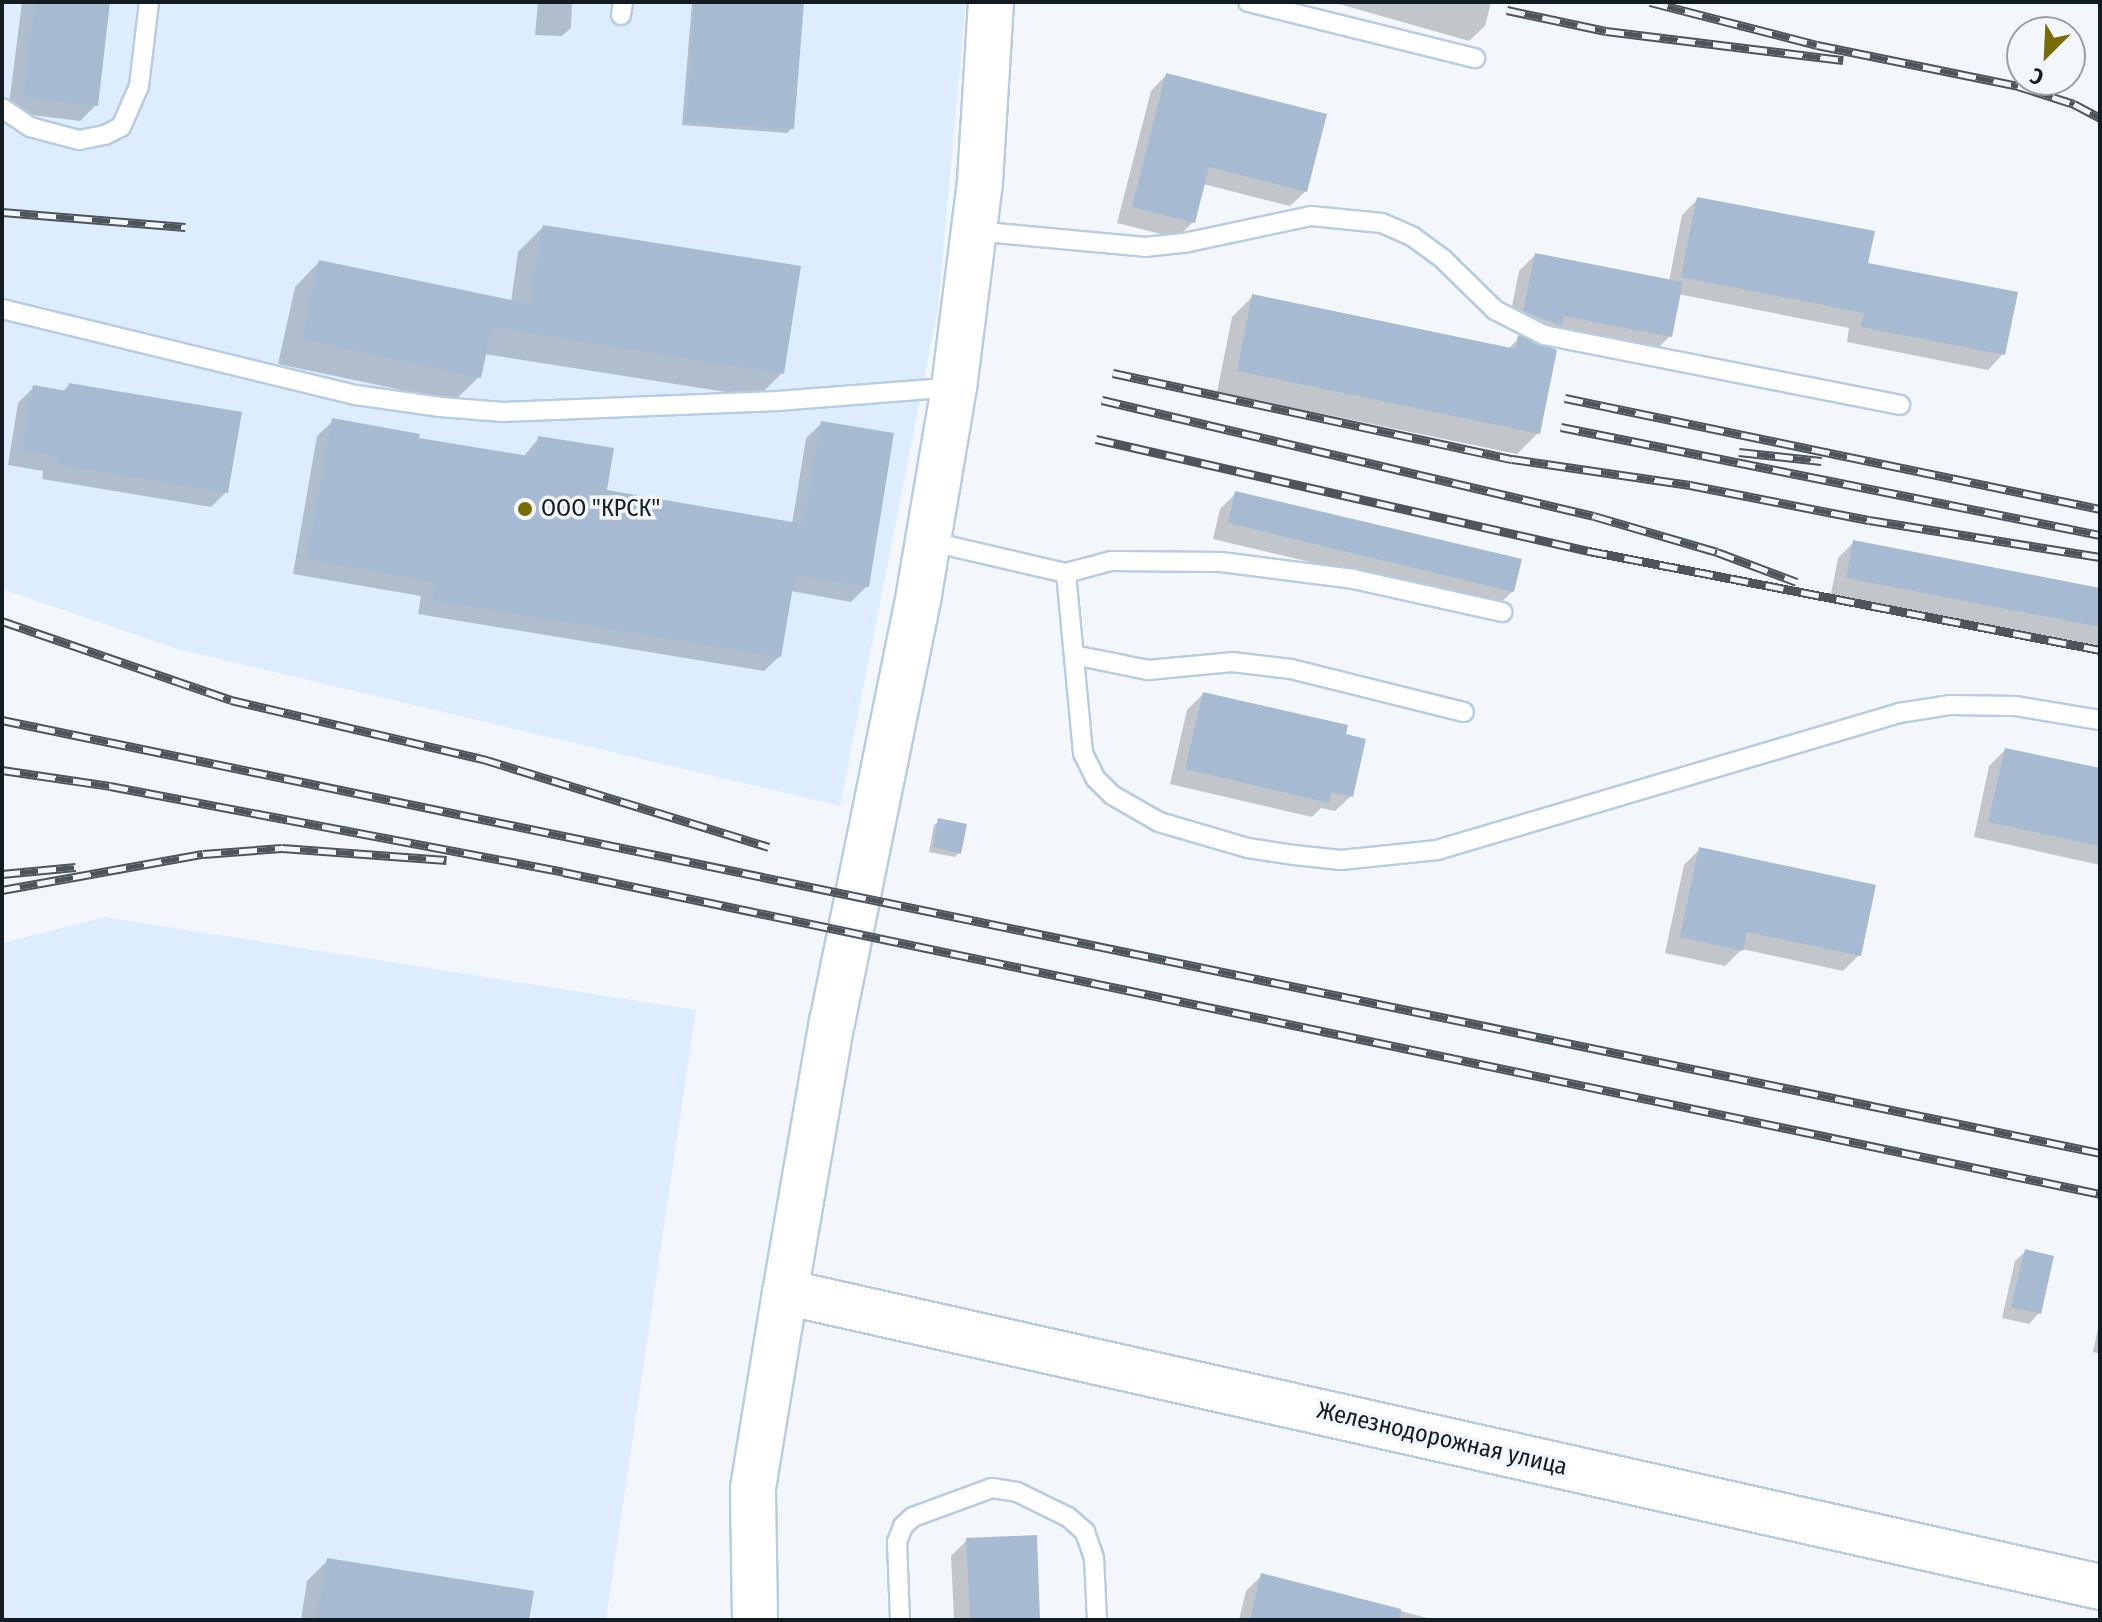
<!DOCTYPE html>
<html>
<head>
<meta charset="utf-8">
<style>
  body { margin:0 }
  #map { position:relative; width:2102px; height:1622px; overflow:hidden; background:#f3f7fc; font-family:"Fira Sans Condensed",sans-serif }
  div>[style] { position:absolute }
  .built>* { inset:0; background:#ddedff }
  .shadow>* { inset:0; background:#0003 }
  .building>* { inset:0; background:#a6bbd2 }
  .roads { filter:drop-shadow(2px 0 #b7cce3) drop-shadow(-2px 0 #b7cce3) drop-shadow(0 2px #b7cce3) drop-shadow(0 -2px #b7cce3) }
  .service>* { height:18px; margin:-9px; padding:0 9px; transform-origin:9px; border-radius:9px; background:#fff }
  .secondary>* { height:44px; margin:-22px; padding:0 22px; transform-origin:22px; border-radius:22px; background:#fff }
  .primary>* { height:44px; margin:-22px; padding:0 22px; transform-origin:22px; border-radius:22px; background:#fff }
  .rail>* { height:9px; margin-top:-4.5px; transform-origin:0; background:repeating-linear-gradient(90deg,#f3f7fc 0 18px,#4d545c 0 36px); box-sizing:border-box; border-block:2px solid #4d545c }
  .dots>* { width:22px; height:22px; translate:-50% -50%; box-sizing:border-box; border:4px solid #f3f7fc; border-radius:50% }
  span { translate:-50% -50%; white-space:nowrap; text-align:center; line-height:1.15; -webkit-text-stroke:7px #f3f7fc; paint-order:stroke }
  .poi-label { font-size:24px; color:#131b23 }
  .left { translate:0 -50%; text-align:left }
  .street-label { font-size:24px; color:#131b23 }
  .frame { position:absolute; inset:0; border:4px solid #131b23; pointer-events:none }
  .north { position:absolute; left:2006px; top:16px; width:80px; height:80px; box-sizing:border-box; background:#f3f7fc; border:2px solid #999fa5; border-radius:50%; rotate:204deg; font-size:22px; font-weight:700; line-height:32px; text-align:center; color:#131b23 }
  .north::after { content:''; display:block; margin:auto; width:28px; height:36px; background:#786b04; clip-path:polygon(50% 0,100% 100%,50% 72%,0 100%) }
</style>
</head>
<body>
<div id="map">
  <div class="built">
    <i style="clip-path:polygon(2px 2px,966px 2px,938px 309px,840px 806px,177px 649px,2px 589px)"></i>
    <i style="clip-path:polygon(105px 917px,696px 1010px,606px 1620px,2px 1620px,2px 943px)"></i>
  </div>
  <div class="shadow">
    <i style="clip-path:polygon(22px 2px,108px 2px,96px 105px,80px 121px,8px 112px)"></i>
    <i style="clip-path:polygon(538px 2px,572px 2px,571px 28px,562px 36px,535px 35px)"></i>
    <i style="clip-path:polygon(692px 2px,802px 2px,792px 128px,787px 133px,682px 125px)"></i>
    <i style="clip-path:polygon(1332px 2px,1491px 2px,1485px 26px,1469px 41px)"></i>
    <i style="clip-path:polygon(1646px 2px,1663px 2px,1660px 6px)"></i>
    <i style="clip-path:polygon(1166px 75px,1306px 191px,1290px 206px,1203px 184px,1193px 222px,1177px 238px,1117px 223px,1151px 91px)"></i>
    <i style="clip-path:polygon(1698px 199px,1866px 265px,2003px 354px,1988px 370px,1847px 342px,1849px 328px,1678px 294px,1670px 336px,1654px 352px,1508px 327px,1519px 271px,1535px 255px,1669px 281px,1682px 215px)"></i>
    <i style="clip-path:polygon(543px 227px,782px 373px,758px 397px,484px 354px,479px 377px,454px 401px,278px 364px,295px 287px,319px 262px,511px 302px,518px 252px)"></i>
    <i style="clip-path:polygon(1253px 296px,1508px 349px,1519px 338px,1538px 433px,1517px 454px,1217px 392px,1232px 317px)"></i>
    <i style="clip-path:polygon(69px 385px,226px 492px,211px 507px,42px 479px,43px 471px,8px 465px,18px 403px,34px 387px,62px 392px)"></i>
    <i style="clip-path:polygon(333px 421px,417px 440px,523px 457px,539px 438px,605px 492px,792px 524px,806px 438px,822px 423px,867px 586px,851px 602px,791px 591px,780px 656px,764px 671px,418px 614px,421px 596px,293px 574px,317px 436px)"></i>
    <i style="clip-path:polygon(1236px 493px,1513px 591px,1497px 606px,1213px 539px,1220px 509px)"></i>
    <i style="clip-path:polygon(1854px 542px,2100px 590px,2100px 646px,1831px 594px,1838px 558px)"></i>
    <i style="clip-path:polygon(1203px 694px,1351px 796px,1335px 811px,1321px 808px,1312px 817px,1170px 784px,1187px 710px)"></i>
    <i style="clip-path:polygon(2005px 750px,2100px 770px,2100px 865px,1974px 837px,1989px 766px)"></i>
    <i style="clip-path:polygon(939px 821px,959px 852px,955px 857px,929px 852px,934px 825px)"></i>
    <i style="clip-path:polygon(1700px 849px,1859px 955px,1843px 971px,1742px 949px,1725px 966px,1665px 953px,1684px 865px)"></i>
    <i style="clip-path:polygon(2026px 1251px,2039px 1313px,2029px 1324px,2002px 1318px,2015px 1261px)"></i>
    <i style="clip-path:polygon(2100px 1319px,2100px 1354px,2093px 1352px)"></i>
    <i style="clip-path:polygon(967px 1540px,1038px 1620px,954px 1620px,951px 1556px)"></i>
    <i style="clip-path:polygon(328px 1560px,527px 1620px,301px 1620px,307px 1581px)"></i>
    <i style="clip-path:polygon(1262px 1575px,1435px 1620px,1239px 1620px,1246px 1591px)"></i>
  </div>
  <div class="building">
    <i style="clip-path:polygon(35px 2px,110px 2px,98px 106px,23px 97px)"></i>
    <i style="clip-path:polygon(695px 2px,804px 2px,794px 129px,686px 121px)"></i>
    <i style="clip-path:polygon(1166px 73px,1327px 114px,1307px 192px,1209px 167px,1195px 223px,1132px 207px)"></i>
    <i style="clip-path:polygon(1697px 197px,1875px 231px,1868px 263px,2018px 292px,2005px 355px,1861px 327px,1864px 313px,1681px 277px)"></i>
    <i style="clip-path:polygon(543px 225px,801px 266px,784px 374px,492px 327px,481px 378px,302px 339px,319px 260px,530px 304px)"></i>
    <i style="clip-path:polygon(1535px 253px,1683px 282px,1672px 337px,1564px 316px,1562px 326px,1523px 311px)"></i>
    <i style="clip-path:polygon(1252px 294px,1516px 349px,1518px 335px,1557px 350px,1540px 434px,1237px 371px)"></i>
    <i style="clip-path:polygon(69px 383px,242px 412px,228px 493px,56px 464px,57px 456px,22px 450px,33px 385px,67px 391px)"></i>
    <i style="clip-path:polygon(332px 418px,420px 434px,419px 438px,535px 457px,538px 436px,614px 448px,607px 490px,804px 524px,821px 421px,894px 433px,869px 587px,795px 575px,781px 657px,432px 600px,435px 582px,307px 559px)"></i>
    <i style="clip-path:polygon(1235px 491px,1522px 559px,1514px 592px,1228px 523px)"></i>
    <i style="clip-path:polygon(1853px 540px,2100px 588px,2100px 627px,1846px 578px)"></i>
    <i style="clip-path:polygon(1203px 692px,1348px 725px,1346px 734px,1366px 739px,1353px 797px,1332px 792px,1329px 803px,1185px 769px)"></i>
    <i style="clip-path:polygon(2005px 748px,2100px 768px,2100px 846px,1988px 822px)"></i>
    <i style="clip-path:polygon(938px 818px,967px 824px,961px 854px,933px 847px)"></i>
    <i style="clip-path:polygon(1699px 847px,1876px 885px,1861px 956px,1747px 932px,1743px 951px,1680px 937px)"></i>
    <i style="clip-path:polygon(2025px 1249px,2054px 1256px,2041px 1314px,2011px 1307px)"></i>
    <i style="clip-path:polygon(1037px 1535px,1040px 1620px,970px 1620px,966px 1538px)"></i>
    <i style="clip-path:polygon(327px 1558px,534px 1591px,529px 1620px,317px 1620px)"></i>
    <i style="clip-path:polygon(1261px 1573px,1401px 1609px,1400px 1620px,1250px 1620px)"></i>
  </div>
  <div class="roads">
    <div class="service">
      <i style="left:1248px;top:2px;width:234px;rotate:13.9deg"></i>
      <i style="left:621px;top:15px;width:13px;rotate:-81deg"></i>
      <i style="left:2px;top:108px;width:34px;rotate:34deg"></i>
      <i style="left:30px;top:127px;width:51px;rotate:14.9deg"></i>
      <i style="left:79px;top:140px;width:26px;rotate:-11deg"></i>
      <i style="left:105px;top:135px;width:18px;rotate:-27deg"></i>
      <i style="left:121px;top:127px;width:45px;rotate:-66.3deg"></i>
      <i style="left:139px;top:86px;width:85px;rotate:-83.2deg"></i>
      <i style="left:974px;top:231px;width:172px;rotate:5.3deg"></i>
      <i style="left:1145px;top:247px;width:39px;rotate:-6deg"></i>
      <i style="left:1184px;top:243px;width:130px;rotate:-12deg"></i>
      <i style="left:1311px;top:216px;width:71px;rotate:5.6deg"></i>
      <i style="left:1382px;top:223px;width:34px;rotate:24deg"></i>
      <i style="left:1413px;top:237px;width:37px;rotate:36deg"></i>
      <i style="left:1443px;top:259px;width:73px;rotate:44.4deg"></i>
      <i style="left:1495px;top:310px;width:55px;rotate:27deg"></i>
      <i style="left:1544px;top:335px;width:363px;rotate:11.1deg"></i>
      <i style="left:2px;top:309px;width:364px;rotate:13.7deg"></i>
      <i style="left:356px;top:395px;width:85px;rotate:8.1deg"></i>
      <i style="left:440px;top:407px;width:63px;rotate:4.5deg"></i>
      <i style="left:503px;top:412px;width:275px;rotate:-2.3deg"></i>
      <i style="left:778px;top:401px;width:177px;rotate:-4.5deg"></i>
      <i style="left:928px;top:541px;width:142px;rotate:13.1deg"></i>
      <i style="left:1066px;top:573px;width:181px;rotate:84.6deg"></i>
      <i style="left:1083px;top:753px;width:28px;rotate:64deg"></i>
      <i style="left:1095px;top:778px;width:24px;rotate:45deg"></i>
      <i style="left:1112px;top:795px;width:54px;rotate:29.9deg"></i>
      <i style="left:1159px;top:822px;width:93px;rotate:16.3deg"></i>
      <i style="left:1248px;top:848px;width:47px;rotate:8.7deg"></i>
      <i style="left:1294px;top:855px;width:47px;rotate:6.1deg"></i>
      <i style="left:1341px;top:860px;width:97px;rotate:-5.9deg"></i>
      <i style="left:1437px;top:850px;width:482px;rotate:-16.5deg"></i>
      <i style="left:1899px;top:713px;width:52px;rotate:-8.9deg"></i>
      <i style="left:1950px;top:705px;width:66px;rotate:0.9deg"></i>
      <i style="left:2016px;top:706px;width:85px;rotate:9.5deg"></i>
      <i style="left:1066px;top:573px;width:47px;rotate:-14.9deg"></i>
      <i style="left:1111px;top:561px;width:110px;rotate:0.5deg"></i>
      <i style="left:1221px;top:562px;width:133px;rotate:7.3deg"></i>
      <i style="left:1353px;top:579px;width:153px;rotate:12.5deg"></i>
      <i style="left:1074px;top:655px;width:76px;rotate:11.5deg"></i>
      <i style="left:1148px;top:670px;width:84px;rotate:-5.4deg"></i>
      <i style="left:1232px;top:662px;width:59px;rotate:6.8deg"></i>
      <i style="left:1291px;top:669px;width:178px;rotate:14deg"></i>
      <i style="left:900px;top:1620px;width:78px;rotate:-92.2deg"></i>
      <i style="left:897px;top:1542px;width:17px;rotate:-69deg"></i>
      <i style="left:903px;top:1526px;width:13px;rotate:-42deg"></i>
      <i style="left:913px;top:1517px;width:84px;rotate:-20.2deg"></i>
      <i style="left:992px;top:1488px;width:25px;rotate:9deg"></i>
      <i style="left:1017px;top:1492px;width:57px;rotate:26.1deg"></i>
      <i style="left:1068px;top:1517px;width:23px;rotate:41deg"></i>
      <i style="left:1085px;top:1532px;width:28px;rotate:71deg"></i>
      <i style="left:1094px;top:1558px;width:62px;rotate:87.2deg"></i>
    </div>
    <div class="secondary">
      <i style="left:755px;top:1620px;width:132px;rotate:-90.9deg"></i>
      <i style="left:753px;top:1488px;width:199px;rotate:-80.7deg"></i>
    </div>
    <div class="primary">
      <i style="left:991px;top:2px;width:180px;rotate:93.5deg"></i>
      <i style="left:980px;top:182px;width:207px;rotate:97.2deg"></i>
      <i style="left:954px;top:387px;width:211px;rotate:99.6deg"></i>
      <i style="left:919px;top:595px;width:435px;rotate:101.5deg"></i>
      <i style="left:832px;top:1021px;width:275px;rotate:99.8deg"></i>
      <i style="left:785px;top:1292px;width:1348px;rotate:12.64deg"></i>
    </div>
  </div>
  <div class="rail">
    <i style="left:1650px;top:2px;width:172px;rotate:14.4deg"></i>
    <i style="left:1817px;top:45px;width:205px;rotate:11.5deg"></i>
    <i style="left:2018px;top:86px;width:59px;rotate:17.8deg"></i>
    <i style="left:2074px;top:104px;width:30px;rotate:28deg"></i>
    <i style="left:1507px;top:10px;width:101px;rotate:12deg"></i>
    <i style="left:1606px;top:31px;width:239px;rotate:7deg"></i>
    <i style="left:2px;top:212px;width:184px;rotate:4.7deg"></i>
    <i style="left:1113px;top:373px;width:408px;rotate:12.2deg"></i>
    <i style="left:1512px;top:459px;width:180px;rotate:8.3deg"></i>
    <i style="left:1690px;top:485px;width:182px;rotate:11.1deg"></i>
    <i style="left:1869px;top:520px;width:234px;rotate:9.1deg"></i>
    <i style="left:1565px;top:398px;width:546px;rotate:11.72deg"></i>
    <i style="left:1102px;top:400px;width:505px;rotate:13.27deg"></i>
    <i style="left:1594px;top:516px;width:128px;rotate:16.3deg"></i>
    <i style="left:1717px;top:552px;width:85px;rotate:20.6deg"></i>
    <i style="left:1561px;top:427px;width:550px;rotate:11.33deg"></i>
    <i style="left:1096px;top:439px;width:506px;rotate:12.8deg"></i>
    <i style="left:1589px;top:551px;width:521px;rotate:10.96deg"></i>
    <i style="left:1739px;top:452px;width:83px;rotate:6.2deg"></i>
    <i style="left:2px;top:621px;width:242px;rotate:19deg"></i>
    <i style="left:231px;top:700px;width:259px;rotate:13.2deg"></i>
    <i style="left:483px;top:759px;width:299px;rotate:17.1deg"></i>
    <i style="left:2px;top:720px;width:2142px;rotate:11.66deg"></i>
    <i style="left:2px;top:770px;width:109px;rotate:8.4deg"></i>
    <i style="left:110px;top:786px;width:461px;rotate:10.7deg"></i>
    <i style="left:563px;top:872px;width:1570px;rotate:11.83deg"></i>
    <i style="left:2px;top:874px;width:74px;rotate:-5.4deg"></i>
    <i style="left:2px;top:890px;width:204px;rotate:-10.2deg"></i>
    <i style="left:203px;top:854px;width:79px;rotate:-4.3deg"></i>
    <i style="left:282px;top:848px;width:165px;rotate:4.2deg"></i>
  </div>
  <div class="dots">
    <i style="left:525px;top:509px;background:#786b04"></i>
  </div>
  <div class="poi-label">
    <span class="left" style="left:541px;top:509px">ООО "КРСК"</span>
  </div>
  <div class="street-label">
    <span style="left:1442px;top:1439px;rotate:13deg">Железнодорожная улица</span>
  </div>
  <div class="frame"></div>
  <div class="north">С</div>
</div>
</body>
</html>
